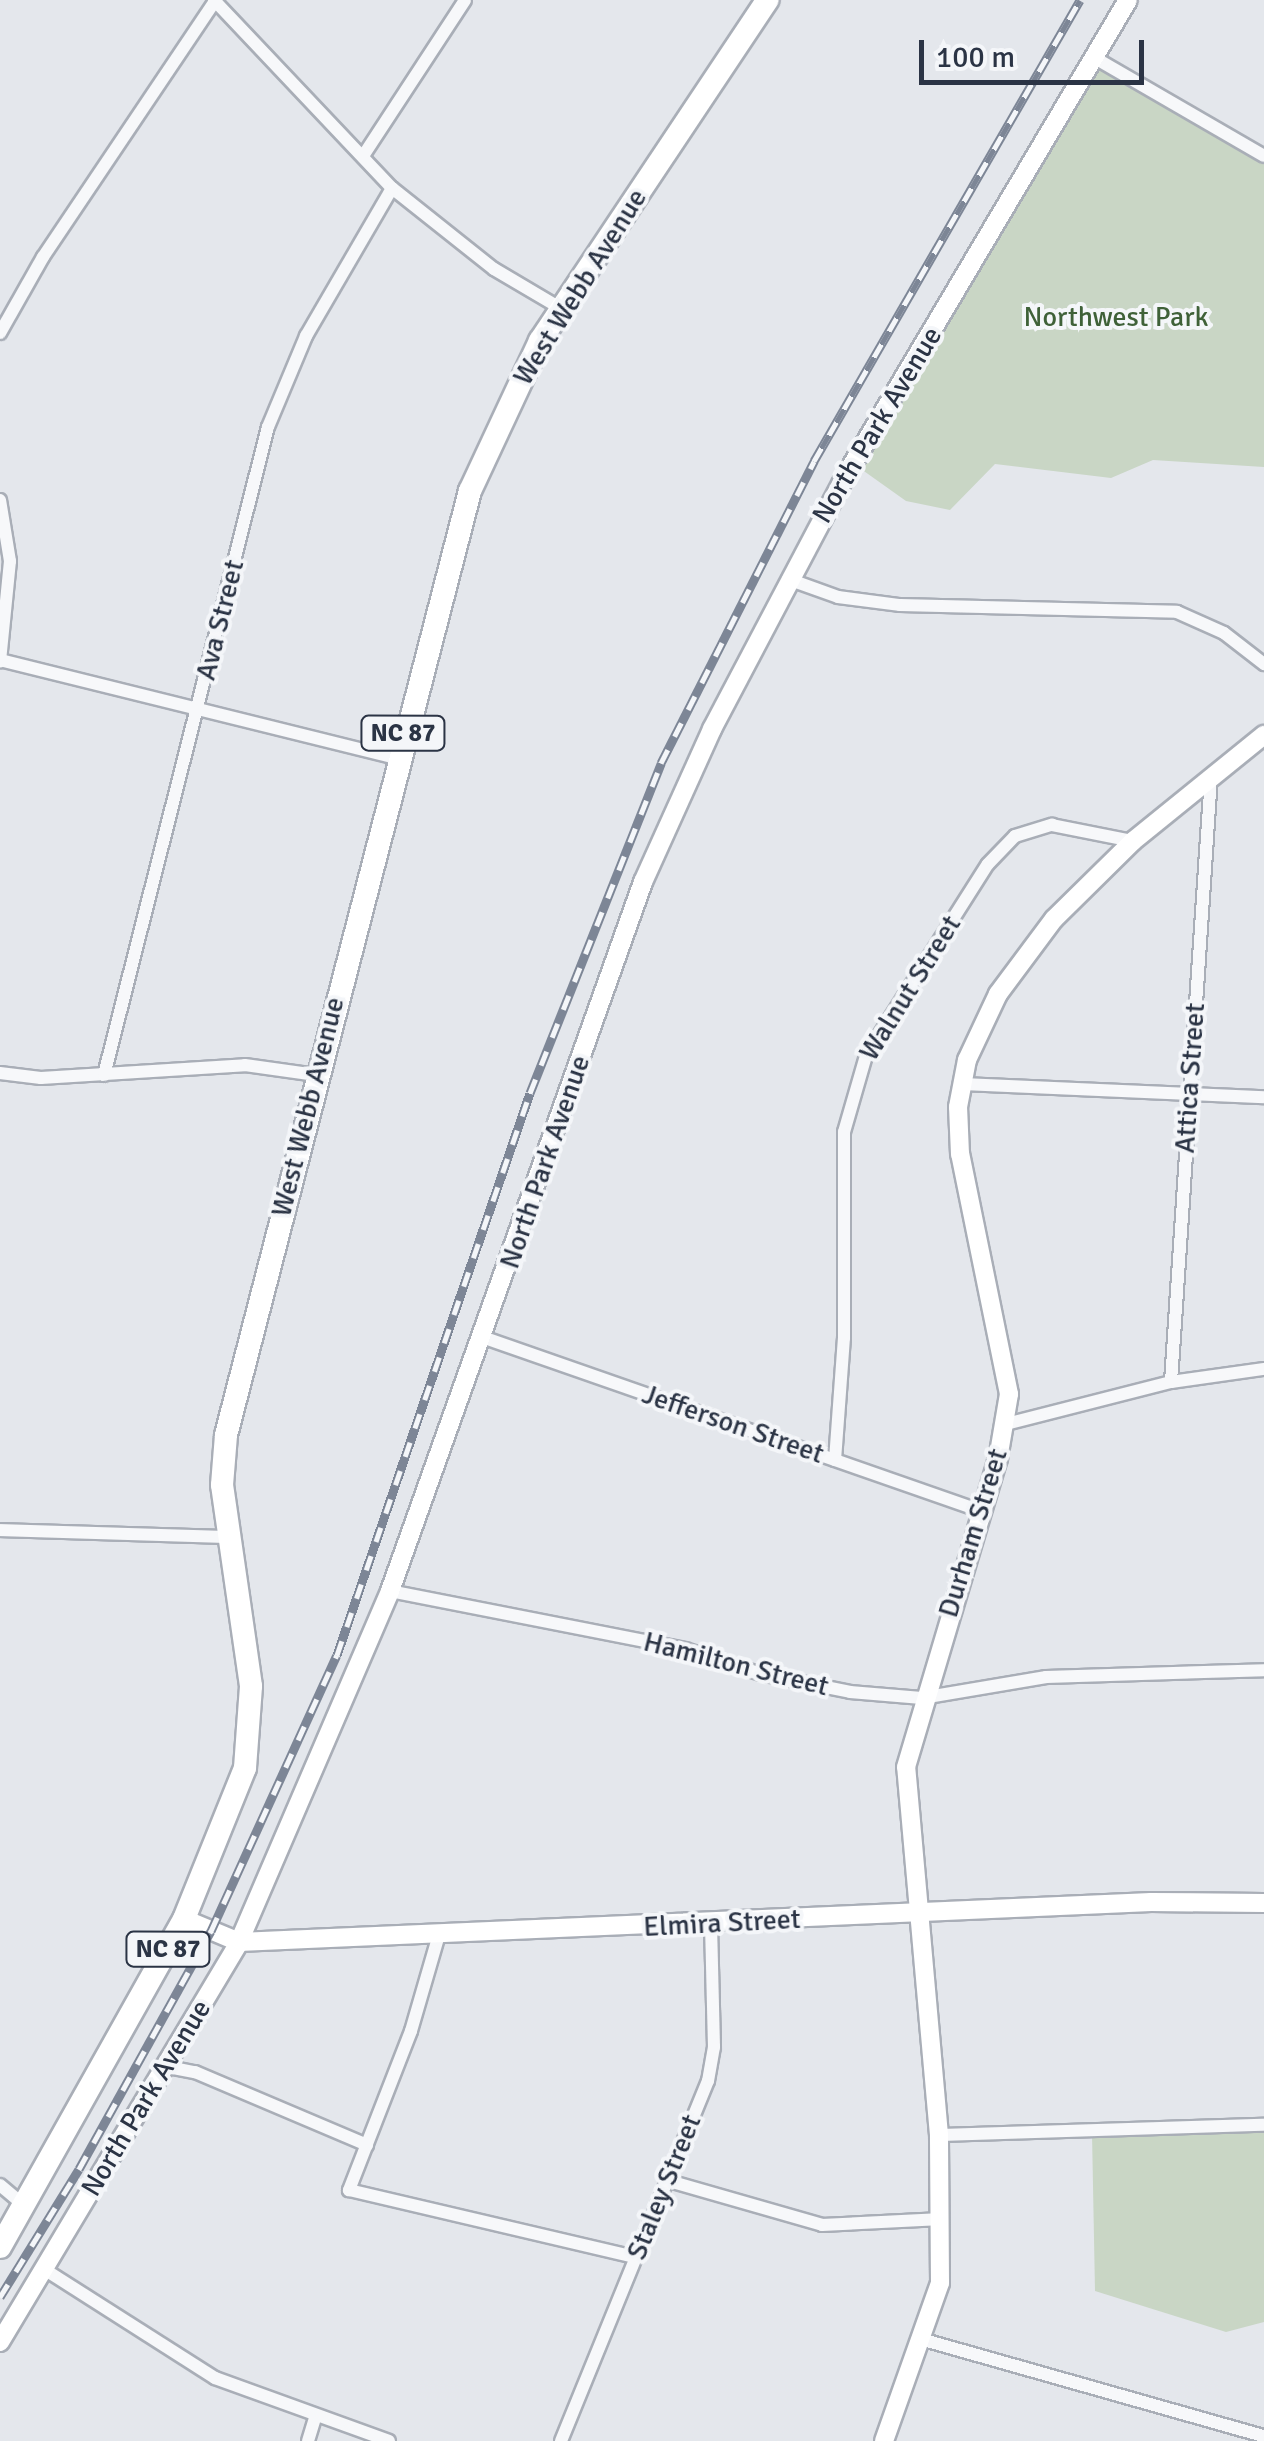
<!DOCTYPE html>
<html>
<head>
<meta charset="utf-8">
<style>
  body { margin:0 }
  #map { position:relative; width:1264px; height:2441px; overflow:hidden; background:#e4e7ec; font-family:Signika,sans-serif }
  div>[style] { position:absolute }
  .green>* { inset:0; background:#c9d6c5 }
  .roads { filter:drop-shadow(2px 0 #a9aeb7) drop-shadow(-2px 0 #a9aeb7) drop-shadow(0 2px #a9aeb7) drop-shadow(0 -2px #a9aeb7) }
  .street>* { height:12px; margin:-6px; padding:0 6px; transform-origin:6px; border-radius:6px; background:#f7f8fa }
  .secondary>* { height:18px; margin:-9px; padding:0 9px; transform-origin:9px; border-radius:9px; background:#fff }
  .highway>* { height:22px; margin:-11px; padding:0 11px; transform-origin:11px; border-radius:11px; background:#fff }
  .rail>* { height:9px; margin-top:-4.5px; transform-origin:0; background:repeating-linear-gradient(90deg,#f4f6f9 0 15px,#7d8696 0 30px); box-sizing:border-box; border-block:2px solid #7d8696 }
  span { translate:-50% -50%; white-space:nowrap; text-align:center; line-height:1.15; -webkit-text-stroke:8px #f4f6f9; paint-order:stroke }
  .shield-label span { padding:2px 8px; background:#f4f6f9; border:2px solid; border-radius:8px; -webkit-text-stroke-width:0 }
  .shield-label { font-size:25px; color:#2b3445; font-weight:700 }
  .street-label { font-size:28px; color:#2b3445 }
  .park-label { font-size:28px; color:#3f6138 }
  .scale { position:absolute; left:919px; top:40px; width:225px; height:45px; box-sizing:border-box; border:5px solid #2b3445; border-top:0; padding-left:12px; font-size:30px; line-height:35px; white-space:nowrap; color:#2b3445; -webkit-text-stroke:8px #f4f6f9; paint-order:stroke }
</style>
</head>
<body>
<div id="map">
  <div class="green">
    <i style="clip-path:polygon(1100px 65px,1264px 161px,1264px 467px,1153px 460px,1111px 478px,995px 464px,950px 510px,906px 501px,861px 469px,869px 451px)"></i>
    <i style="clip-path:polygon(1264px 2130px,1264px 2322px,1226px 2332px,1095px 2291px,1092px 2133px)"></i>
  </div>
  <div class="roads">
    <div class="street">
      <i style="left:214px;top:0;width:259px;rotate:46.6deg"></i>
      <i style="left:392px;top:188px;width:130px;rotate:38.5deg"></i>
      <i style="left:494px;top:269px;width:77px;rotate:30.6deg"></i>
      <i style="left:1095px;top:58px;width:195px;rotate:30.1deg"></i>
      <i style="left:363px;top:156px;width:186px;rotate:-56.8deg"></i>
      <i style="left:0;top:333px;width:87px;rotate:-60.5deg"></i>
      <i style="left:43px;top:257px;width:310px;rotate:-56.1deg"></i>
      <i style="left:0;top:500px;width:62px;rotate:80.7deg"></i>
      <i style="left:10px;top:561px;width:101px;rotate:95.7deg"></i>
      <i style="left:788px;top:579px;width:53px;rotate:19.8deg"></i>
      <i style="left:838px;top:597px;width:63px;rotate:7.4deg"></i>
      <i style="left:900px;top:605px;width:277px;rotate:1.4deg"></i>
      <i style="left:1177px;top:612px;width:51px;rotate:24.1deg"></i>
      <i style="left:1224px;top:633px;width:51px;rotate:37.8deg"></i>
      <i style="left:0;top:660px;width:408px;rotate:13.9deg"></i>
      <i style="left:0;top:1073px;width:41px;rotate:7deg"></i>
      <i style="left:41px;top:1078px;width:204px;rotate:-3.6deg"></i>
      <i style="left:245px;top:1065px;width:72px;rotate:8deg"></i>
      <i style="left:104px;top:1075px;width:668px;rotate:-75.8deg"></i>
      <i style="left:268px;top:427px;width:99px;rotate:-67.3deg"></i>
      <i style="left:306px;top:336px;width:171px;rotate:-59.8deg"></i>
      <i style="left:963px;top:1084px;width:301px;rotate:2.5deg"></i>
      <i style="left:485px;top:1338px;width:525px;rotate:19.23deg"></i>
      <i style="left:1171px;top:1382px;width:607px;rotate:-86.22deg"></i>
      <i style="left:1006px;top:1424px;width:170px;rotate:-14.3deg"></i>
      <i style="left:1171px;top:1382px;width:94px;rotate:-8deg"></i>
      <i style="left:835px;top:1460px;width:122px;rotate:-85.8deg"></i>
      <i style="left:844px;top:1338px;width:206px;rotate:-90deg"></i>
      <i style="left:844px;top:1132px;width:79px;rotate:-73.9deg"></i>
      <i style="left:866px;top:1056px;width:227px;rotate:-57.6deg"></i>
      <i style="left:988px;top:864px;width:39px;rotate:-46deg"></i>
      <i style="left:1015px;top:836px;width:39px;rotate:-17deg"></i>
      <i style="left:1052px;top:825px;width:83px;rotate:11.2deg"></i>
      <i style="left:0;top:1530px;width:228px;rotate:1.8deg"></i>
      <i style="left:390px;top:1591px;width:301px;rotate:11.1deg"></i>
      <i style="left:685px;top:1649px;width:80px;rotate:18.2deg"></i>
      <i style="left:761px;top:1674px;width:91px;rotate:11.4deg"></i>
      <i style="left:850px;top:1692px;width:72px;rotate:4.8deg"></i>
      <i style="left:922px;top:1698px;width:126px;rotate:-9.6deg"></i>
      <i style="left:1046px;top:1677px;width:218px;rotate:-1.8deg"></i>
      <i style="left:438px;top:1938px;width:97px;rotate:106.2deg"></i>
      <i style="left:411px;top:2031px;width:171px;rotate:111.3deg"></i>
      <i style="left:349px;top:2190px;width:294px;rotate:13.2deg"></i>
      <i style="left:163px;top:2066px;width:33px;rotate:11deg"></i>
      <i style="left:195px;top:2072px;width:187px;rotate:23deg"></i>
      <i style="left:939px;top:2135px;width:325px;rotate:-1.8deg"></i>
      <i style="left:669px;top:2181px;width:159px;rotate:16deg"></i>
      <i style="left:822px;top:2225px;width:120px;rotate:-2.9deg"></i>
      <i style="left:0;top:2185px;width:33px;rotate:40deg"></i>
      <i style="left:47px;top:2271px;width:199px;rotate:32.5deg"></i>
      <i style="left:215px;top:2378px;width:185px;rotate:19.9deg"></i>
      <i style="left:924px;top:2340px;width:353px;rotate:15.8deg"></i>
      <i style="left:308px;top:2441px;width:24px;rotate:-73deg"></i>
      <i style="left:561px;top:2441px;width:389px;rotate:-67.8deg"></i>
      <i style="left:708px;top:2081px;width:35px;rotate:-80deg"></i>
      <i style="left:714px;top:2047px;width:124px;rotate:-91.4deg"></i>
    </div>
    <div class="secondary">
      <i style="left:184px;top:1919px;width:60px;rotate:22.7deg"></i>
      <i style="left:239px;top:1942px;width:913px;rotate:-2.51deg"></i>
      <i style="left:1151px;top:1902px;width:113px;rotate:0.5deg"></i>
      <i style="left:0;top:2342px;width:466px;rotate:-59.1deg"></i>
      <i style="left:239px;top:1942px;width:382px;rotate:-66.7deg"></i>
      <i style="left:390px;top:1591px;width:753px;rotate:-70.36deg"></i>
      <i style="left:643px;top:882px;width:168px;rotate:-65.7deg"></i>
      <i style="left:712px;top:729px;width:279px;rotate:-62.2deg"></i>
      <i style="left:842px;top:482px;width:560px;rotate:-59.32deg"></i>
      <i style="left:884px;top:2441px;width:168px;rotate:-70.5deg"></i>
      <i style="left:940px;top:2283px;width:148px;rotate:-90.4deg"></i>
      <i style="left:939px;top:2135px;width:369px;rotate:-95.1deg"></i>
      <i style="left:906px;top:1767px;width:321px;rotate:-73.4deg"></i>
      <i style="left:998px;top:1459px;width:66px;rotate:-80.4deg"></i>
      <i style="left:1009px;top:1394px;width:245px;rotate:-101.5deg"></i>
      <i style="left:960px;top:1154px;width:47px;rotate:-92.4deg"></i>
      <i style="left:958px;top:1107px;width:48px;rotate:-79.2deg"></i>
      <i style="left:967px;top:1060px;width:73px;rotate:-64.8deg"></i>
      <i style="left:998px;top:994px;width:94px;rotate:-53.3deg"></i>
      <i style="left:1054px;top:919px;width:111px;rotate:-44.6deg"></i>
      <i style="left:1133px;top:841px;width:169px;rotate:-39deg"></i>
    </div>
    <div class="highway">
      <i style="left:0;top:2247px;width:376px;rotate:-60.7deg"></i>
      <i style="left:184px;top:1919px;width:163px;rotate:-68deg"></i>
      <i style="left:245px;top:1768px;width:82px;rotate:-85.8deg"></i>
      <i style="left:251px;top:1686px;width:203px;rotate:-98.2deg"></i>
      <i style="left:222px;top:1485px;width:50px;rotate:-85.4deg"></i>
      <i style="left:226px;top:1435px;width:975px;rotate:-75.51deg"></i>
      <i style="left:470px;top:491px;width:166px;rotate:-65deg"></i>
      <i style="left:540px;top:341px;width:410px;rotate:-56.3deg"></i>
    </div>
  </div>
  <div class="rail">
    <i style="left:0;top:2297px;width:150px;rotate:-58.3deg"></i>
    <i style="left:79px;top:2169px;width:272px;rotate:-61deg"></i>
    <i style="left:211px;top:1931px;width:303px;rotate:-65.5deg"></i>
    <i style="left:337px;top:1655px;width:594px;rotate:-71.05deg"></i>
    <i style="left:530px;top:1093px;width:355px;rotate:-68.3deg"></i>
    <i style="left:661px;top:763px;width:339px;rotate:-63.1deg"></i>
    <i style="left:814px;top:461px;width:532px;rotate:-60.01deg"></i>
  </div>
  <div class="shield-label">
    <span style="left:403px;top:733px">NC 87</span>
    <span style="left:168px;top:1949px">NC 87</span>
  </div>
  <div class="street-label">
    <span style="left:580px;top:287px;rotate:-58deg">West Webb Avenue</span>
    <span style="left:877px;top:425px;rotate:-59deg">North Park Avenue</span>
    <span style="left:220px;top:620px;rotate:-76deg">Ava Street</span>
    <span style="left:910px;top:988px;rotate:-58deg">Walnut Street</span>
    <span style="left:1190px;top:1078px;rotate:-86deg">Attica Street</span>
    <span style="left:308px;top:1107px;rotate:-76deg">West Webb Avenue</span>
    <span style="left:545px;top:1162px;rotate:-71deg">North Park Avenue</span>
    <span style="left:733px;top:1424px;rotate:19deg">Jefferson Street</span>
    <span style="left:973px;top:1533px;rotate:-73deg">Durham Street</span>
    <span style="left:736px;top:1664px;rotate:14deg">Hamilton Street</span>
    <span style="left:722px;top:1923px;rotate:-3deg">Elmira Street</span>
    <span style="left:146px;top:2098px;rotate:-59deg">North Park Avenue</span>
    <span style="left:664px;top:2187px;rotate:-68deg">Staley Street</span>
  </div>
  <div class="park-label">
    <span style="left:1116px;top:317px">Northwest Park</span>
  </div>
  <div class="scale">100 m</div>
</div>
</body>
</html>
